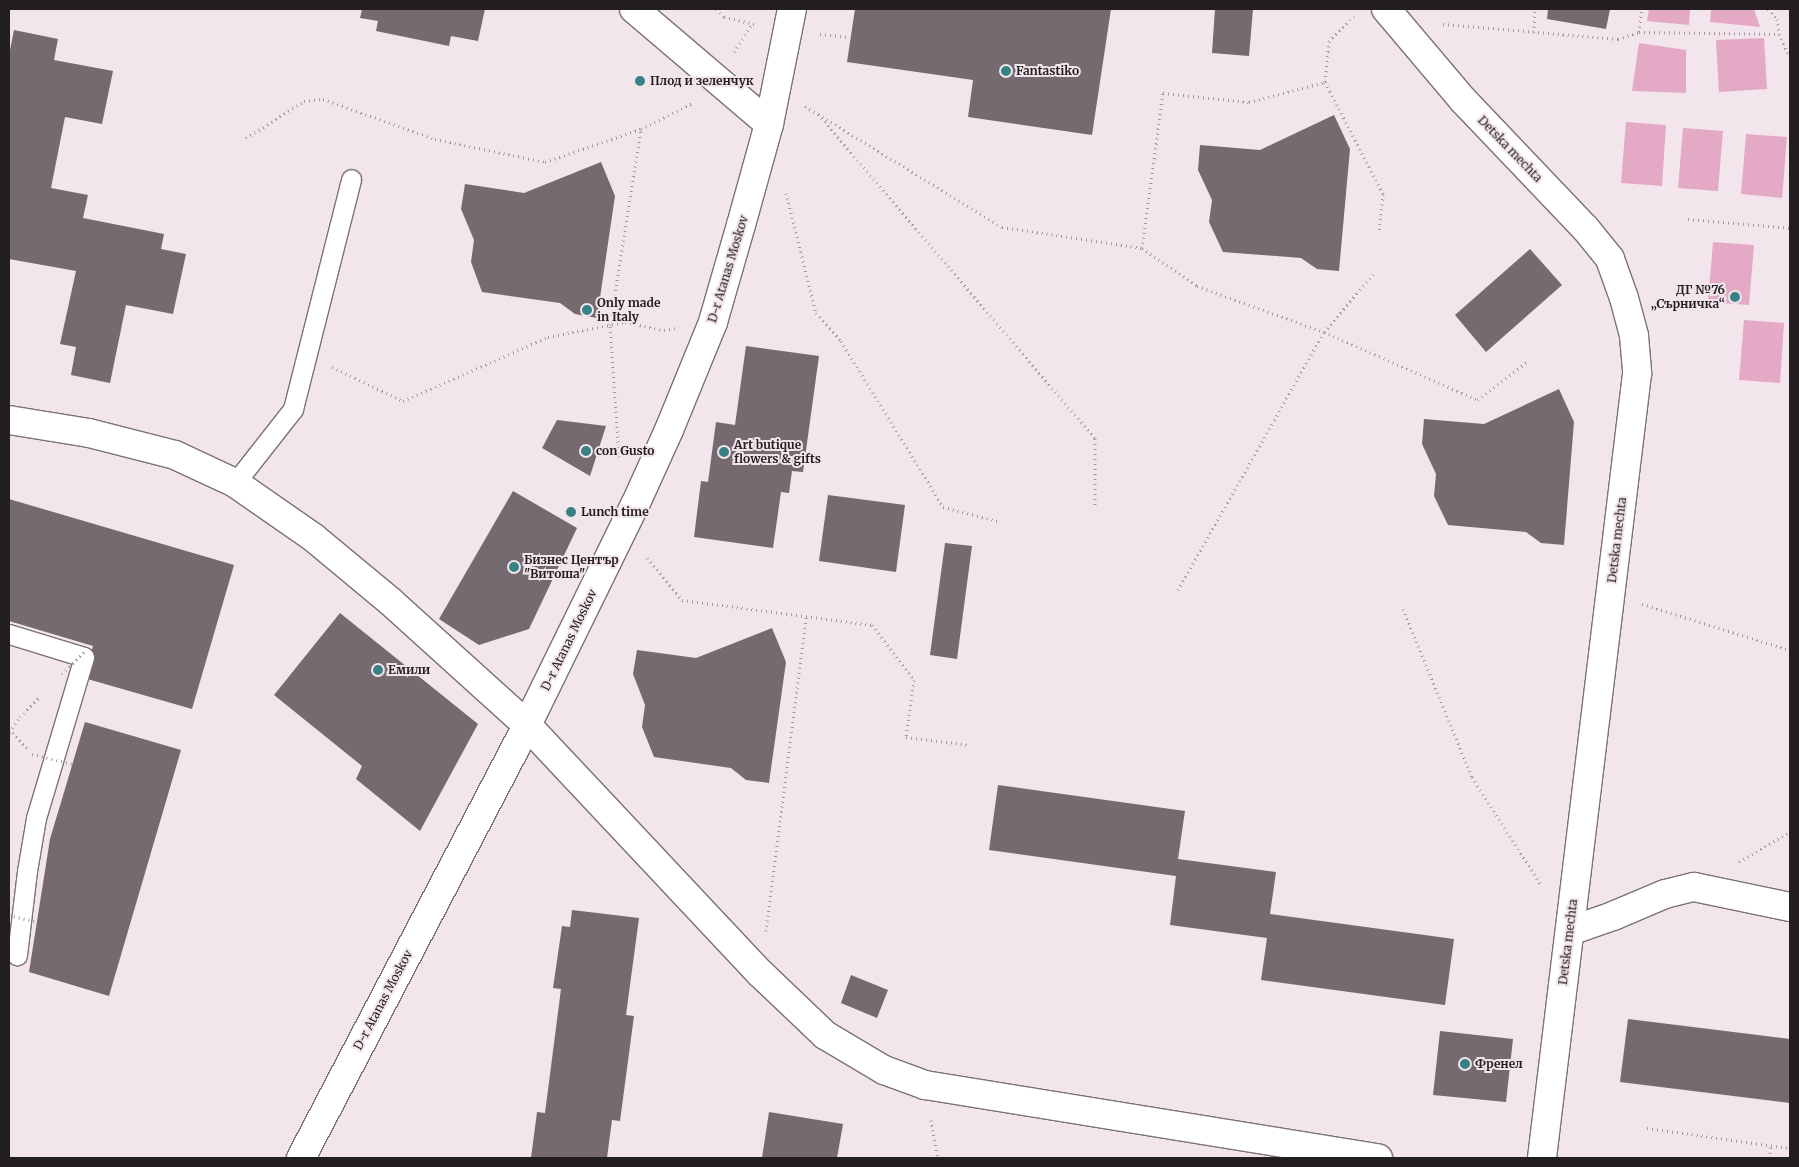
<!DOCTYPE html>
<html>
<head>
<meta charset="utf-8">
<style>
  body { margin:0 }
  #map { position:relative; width:1799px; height:1167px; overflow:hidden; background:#f2e5eb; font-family:Merriweather,serif }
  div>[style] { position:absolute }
  .green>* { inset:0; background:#e4a9c5 }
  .building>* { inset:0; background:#756a6f }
  .path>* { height:3px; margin-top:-1.5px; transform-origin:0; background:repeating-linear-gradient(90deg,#a2989c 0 1px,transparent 0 5px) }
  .roads { filter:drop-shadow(1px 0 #7c7176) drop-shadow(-1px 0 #7c7176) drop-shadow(0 1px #7c7176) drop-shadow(0 -1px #7c7176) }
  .service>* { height:19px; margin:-9.5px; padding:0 9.5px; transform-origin:9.5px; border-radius:9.5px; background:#fff }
  .minor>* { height:28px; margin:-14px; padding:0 14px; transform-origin:14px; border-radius:14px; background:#fff }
  .tertiary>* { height:28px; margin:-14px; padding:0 14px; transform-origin:14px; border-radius:14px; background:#fff }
  .path-bridge>* { height:3px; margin-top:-1.5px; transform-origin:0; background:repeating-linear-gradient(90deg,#a2989c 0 1px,transparent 0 5px) }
  .dots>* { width:14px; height:14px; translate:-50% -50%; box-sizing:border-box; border:2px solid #f2e5eb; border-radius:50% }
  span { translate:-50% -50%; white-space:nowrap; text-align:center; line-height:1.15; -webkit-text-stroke:4px #f2e5eb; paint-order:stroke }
  .poi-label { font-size:12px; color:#231e20; font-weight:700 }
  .left { translate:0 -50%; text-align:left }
  .right { translate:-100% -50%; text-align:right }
  .street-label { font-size:12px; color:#231e20 }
  .frame { position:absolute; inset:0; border:10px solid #231e20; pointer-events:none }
</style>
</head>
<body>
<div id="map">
  <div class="green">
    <i style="clip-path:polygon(1649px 9px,1690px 9px,1689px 25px,1647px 21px)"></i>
    <i style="clip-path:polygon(1711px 9px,1754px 9px,1760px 27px,1710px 22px)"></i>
    <i style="clip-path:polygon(1764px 38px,1767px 89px,1719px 92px,1716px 40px)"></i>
    <i style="clip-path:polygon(1639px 43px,1686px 50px,1686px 93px,1632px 91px)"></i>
    <i style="clip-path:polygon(1626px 122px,1666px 125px,1662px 186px,1621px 183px)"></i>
    <i style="clip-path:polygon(1683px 128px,1723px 131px,1718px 191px,1678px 188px)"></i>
    <i style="clip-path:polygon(1746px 134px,1787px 137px,1782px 198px,1741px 194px)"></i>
    <i style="clip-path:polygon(1713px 242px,1754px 245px,1749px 305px,1708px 302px)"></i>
    <i style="clip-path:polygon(1744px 320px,1784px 323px,1780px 383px,1739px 380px)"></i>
  </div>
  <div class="building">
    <i style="clip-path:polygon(362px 9px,485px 9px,478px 41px,451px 36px,449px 46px,376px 31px,378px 21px,360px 18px)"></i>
    <i style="clip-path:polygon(855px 9px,1111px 9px,1092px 135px,968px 117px,973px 80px,847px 62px)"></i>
    <i style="clip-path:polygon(1215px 9px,1253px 9px,1249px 56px,1212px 53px)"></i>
    <i style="clip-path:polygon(1548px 9px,1610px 9px,1606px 29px,1547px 19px)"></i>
    <i style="clip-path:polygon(14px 30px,58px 39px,54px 60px,113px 71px,102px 124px,65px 117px,51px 188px,88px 195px,83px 218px,164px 234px,161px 249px,186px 254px,173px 314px,126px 305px,110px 383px,71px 375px,76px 347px,60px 344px,76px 271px,9px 259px,9px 55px)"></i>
    <i style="clip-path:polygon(1334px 115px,1350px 149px,1339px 271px,1317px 269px,1301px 258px,1223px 252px,1209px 222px,1212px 200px,1198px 170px,1200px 145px,1260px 150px)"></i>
    <i style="clip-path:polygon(601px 162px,615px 196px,597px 318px,575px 314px,560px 303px,482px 292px,471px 262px,474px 240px,461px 209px,465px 184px,524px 193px)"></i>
    <i style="clip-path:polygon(1530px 249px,1562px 285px,1486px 352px,1455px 315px)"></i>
    <i style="clip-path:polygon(746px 346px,819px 356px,803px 472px,792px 471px,789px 493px,781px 492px,773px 548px,694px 537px,701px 481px,708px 482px,716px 422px,735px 425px)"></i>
    <i style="clip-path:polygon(1559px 389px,1574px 422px,1564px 545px,1541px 543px,1526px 532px,1448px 525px,1434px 496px,1436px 474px,1422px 444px,1424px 419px,1484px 424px)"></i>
    <i style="clip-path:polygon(557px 420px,606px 426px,590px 476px,542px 448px)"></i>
    <i style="clip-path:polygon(513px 491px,577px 528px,529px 629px,479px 645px,439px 619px)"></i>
    <i style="clip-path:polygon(828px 495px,905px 505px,896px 572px,819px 561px)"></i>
    <i style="clip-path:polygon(9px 499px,234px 565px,192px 709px,84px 678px,93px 646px,9px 621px)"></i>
    <i style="clip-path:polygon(945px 543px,972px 546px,957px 659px,930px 655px)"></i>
    <i style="clip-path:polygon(340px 613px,478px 724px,420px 831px,356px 779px,362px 766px,274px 695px)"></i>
    <i style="clip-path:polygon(772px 628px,786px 662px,769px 783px,746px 780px,731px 768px,654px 757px,642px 727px,645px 705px,633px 674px,637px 650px,696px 658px)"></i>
    <i style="clip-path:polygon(85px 722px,181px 750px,109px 996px,29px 972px,50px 839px)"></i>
    <i style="clip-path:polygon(998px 785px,1185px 811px,1178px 859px,1276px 872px,1270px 914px,1454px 939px,1445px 1005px,1261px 980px,1267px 938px,1170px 925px,1176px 876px,989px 850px)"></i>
    <i style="clip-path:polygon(572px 910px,639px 918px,626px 1015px,634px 1016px,620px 1121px,612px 1120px,607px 1158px,531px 1158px,537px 1112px,545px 1113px,561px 989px,553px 988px,562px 926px,570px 927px)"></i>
    <i style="clip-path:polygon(851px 975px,888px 990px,877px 1018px,841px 1003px)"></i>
    <i style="clip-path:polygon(1628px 1019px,1790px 1039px,1790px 1103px,1620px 1082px)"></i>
    <i style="clip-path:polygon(1440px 1031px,1513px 1039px,1506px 1102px,1433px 1095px)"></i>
    <i style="clip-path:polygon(769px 1112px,843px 1124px,837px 1158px,762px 1158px)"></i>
  </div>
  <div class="path">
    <i style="left:716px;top:9px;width:11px;rotate:45deg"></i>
    <i style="left:724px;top:17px;width:31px;rotate:13deg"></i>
    <i style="left:1768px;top:9px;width:13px;rotate:48deg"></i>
    <i style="left:1777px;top:19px;width:15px;rotate:82deg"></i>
    <i style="left:1354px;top:16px;width:35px;rotate:135deg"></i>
    <i style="left:1329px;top:41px;width:41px;rotate:95.6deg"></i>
    <i style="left:1325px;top:82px;width:126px;rotate:62.6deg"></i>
    <i style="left:1383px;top:194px;width:39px;rotate:96deg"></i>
    <i style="left:1443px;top:24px;width:176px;rotate:4.9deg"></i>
    <i style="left:1618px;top:39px;width:22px;rotate:-18deg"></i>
    <i style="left:1639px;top:32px;width:140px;rotate:0.8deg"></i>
    <i style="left:1779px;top:34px;width:26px;rotate:65deg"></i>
    <i style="left:1534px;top:32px;width:23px;rotate:-88deg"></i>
    <i style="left:1639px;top:32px;width:23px;rotate:-83deg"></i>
    <i style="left:820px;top:34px;width:30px;rotate:6deg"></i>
    <i style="left:734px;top:52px;width:33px;rotate:-57deg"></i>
    <i style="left:805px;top:106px;width:15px;rotate:32deg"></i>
    <i style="left:818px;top:114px;width:426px;rotate:49.5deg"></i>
    <i style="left:1095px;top:438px;width:73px;rotate:90deg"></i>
    <i style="left:818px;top:114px;width:216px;rotate:31.6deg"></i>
    <i style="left:1002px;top:227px;width:142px;rotate:8.5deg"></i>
    <i style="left:1142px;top:248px;width:156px;rotate:-82.3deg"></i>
    <i style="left:1163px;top:93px;width:86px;rotate:6deg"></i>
    <i style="left:1249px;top:102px;width:79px;rotate:-14.7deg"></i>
    <i style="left:246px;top:138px;width:69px;rotate:-32.5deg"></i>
    <i style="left:304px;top:101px;width:19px;rotate:-6deg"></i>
    <i style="left:323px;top:99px;width:119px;rotate:19.7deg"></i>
    <i style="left:435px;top:139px;width:112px;rotate:11.8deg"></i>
    <i style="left:545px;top:162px;width:102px;rotate:-19deg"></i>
    <i style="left:641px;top:129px;width:58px;rotate:-26.6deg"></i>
    <i style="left:786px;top:193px;width:124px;rotate:76deg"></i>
    <i style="left:816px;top:313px;width:38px;rotate:48deg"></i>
    <i style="left:841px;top:341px;width:195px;rotate:58.4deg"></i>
    <i style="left:943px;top:507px;width:57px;rotate:14.3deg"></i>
    <i style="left:1688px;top:219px;width:102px;rotate:5deg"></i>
    <i style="left:1142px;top:248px;width:67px;rotate:34.6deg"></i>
    <i style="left:1197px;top:286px;width:135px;rotate:19.9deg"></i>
    <i style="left:1324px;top:332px;width:168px;rotate:23.8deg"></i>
    <i style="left:1478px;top:400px;width:62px;rotate:-37.8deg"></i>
    <i style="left:332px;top:367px;width:79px;rotate:25.6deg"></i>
    <i style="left:403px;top:401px;width:158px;rotate:-23.8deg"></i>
    <i style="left:548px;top:337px;width:78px;rotate:-11deg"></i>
    <i style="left:625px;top:322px;width:40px;rotate:12deg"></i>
    <i style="left:664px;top:330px;width:11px;rotate:-10deg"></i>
    <i style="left:619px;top:457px;width:132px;rotate:-93.9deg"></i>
    <i style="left:610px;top:325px;width:198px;rotate:-81deg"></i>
    <i style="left:647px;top:558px;width:55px;rotate:50.2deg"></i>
    <i style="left:682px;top:600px;width:192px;rotate:7.5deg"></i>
    <i style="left:872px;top:625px;width:69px;rotate:52.6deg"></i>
    <i style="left:914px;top:680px;width:58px;rotate:98deg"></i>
    <i style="left:906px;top:737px;width:64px;rotate:7.2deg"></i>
    <i style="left:1178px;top:590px;width:296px;rotate:-60.5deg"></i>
    <i style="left:1324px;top:332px;width:79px;rotate:-49.6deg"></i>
    <i style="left:1642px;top:604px;width:155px;rotate:17.3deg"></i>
    <i style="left:1403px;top:609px;width:182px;rotate:67.7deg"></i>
    <i style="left:1472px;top:777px;width:128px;rotate:57.4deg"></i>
    <i style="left:9px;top:729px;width:26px;rotate:47deg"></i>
    <i style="left:9px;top:732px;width:19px;rotate:-54deg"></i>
    <i style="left:20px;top:717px;width:30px;rotate:-46deg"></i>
    <i style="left:1739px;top:862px;width:59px;rotate:-30.5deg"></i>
    <i style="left:766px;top:931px;width:317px;rotate:-82.7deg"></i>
    <i style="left:931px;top:1120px;width:39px;rotate:80deg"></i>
    <i style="left:1647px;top:1128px;width:144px;rotate:8deg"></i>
    <i style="left:1769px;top:1158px;width:13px;rotate:-81deg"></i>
  </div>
  <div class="roads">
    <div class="service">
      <i style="left:235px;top:483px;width:94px;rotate:-51.9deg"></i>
      <i style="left:293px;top:409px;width:237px;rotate:-75.8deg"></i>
      <i style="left:9px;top:634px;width:78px;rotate:17deg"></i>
      <i style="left:84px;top:657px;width:168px;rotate:106.6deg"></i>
      <i style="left:36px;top:818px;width:54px;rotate:99.6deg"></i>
      <i style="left:27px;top:871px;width:85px;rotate:96.8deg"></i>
    </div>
    <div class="minor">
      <i style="left:1386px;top:9px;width:119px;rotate:49.8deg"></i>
      <i style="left:1463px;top:100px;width:178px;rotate:46.4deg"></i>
      <i style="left:1586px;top:229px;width:38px;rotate:51deg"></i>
      <i style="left:1610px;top:259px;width:41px;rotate:70.3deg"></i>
      <i style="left:1624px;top:298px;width:39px;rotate:75deg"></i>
      <i style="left:1634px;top:336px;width:38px;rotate:85deg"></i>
      <i style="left:1637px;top:374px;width:790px;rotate:96.91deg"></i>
      <i style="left:9px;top:420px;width:81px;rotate:9.2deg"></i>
      <i style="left:89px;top:433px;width:89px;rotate:14.3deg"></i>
      <i style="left:175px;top:455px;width:66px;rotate:25deg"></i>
      <i style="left:235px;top:483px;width:96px;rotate:34.8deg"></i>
      <i style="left:314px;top:538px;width:100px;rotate:39.7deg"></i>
      <i style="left:391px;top:602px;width:183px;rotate:42.1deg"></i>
      <i style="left:527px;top:725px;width:340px;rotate:46.8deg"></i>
      <i style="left:760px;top:973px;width:90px;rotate:43.6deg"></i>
      <i style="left:825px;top:1035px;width:69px;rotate:30.7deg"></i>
      <i style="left:884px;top:1070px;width:44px;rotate:20.1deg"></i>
      <i style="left:925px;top:1085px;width:459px;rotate:9.2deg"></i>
      <i style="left:1570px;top:931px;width:46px;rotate:-19.2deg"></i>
      <i style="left:1613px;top:916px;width:56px;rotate:-22.9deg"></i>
      <i style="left:1665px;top:894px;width:30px;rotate:-14deg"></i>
      <i style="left:1694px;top:887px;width:98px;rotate:11.8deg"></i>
    </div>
    <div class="tertiary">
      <i style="left:634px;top:9px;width:177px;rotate:40.4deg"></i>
      <i style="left:301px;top:1158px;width:488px;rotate:-62.4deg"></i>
      <i style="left:527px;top:725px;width:245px;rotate:-63.9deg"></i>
      <i style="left:635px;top:505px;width:82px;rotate:-65.6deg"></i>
      <i style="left:669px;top:430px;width:117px;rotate:-67.8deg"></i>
      <i style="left:713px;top:322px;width:101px;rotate:-73.9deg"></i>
      <i style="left:741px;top:225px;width:105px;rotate:-74.5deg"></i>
      <i style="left:769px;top:124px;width:117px;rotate:-78.7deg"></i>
    </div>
  </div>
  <div class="path-bridge">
    <i style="left:62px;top:674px;width:31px;rotate:-45deg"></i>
    <i style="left:32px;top:754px;width:41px;rotate:14deg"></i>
    <i style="left:9px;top:915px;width:29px;rotate:14deg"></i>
  </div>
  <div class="dots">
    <i style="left:1006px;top:71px;background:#378083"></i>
    <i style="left:640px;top:81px;background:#378083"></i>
    <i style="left:1735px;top:297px;background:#378083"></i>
    <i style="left:587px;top:310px;background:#378083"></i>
    <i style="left:586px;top:451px;background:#378083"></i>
    <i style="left:724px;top:452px;background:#378083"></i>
    <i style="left:571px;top:512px;background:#378083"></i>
    <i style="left:514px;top:567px;background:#378083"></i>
    <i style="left:378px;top:670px;background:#378083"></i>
    <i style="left:1465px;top:1064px;background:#378083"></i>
  </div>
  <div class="poi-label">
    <span class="left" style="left:1016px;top:71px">Fantastiko</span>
    <span class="left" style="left:650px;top:81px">Плод и зеленчук</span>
    <span class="right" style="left:1725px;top:297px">ДГ №76<br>„Сърничка“</span>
    <span class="left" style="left:597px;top:310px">Only made<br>in Italy</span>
    <span class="left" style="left:734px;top:452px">Art butique<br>flowers &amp; gifts</span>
    <span class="left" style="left:596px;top:451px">con Gusto</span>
    <span class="left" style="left:581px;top:512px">Lunch time</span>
    <span class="left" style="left:524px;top:567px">Бизнес Център<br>"Витоша"</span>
    <span class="left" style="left:388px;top:670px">Емили</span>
    <span class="left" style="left:1475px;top:1064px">Френел</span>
  </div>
  <div class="street-label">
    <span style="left:1510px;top:149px;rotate:46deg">Detska mechta</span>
    <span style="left:728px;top:269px;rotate:-73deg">D-r Atanas Moskov</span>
    <span style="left:1617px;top:540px;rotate:-83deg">Detska mechta</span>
    <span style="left:569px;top:640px;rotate:-64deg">D-r Atanas Moskov</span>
    <span style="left:1568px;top:942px;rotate:-83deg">Detska mechta</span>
    <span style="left:383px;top:1000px;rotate:-62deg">D-r Atanas Moskov</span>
  </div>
  <div class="frame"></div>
</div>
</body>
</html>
